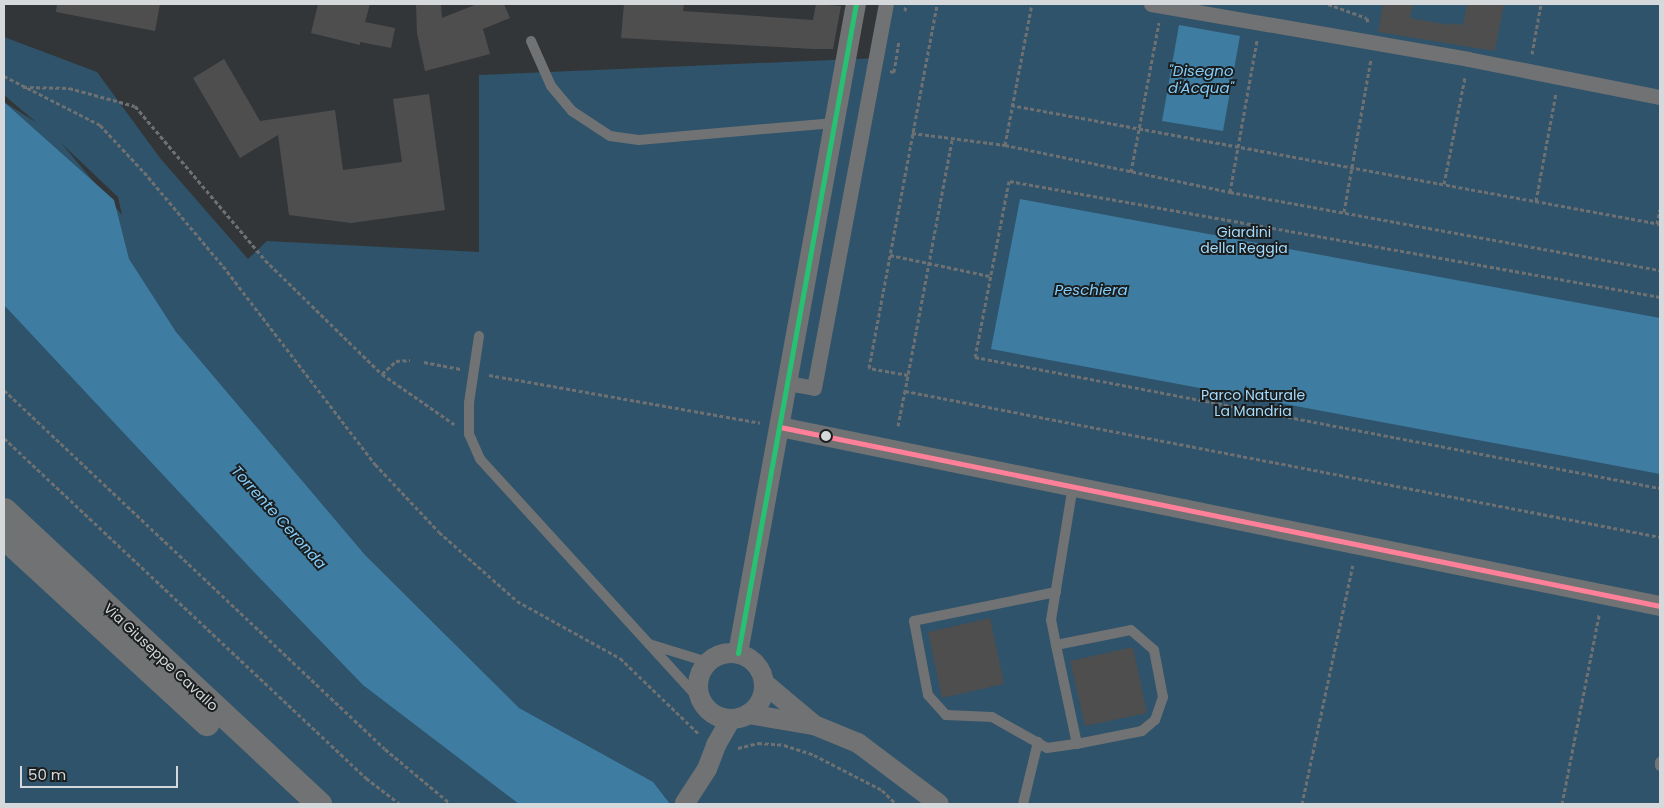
<!DOCTYPE html>
<html>
<head>
<meta charset="utf-8">
<style>
  body { margin:0 }
  #map { position:relative; width:1664px; height:808px; overflow:hidden; background:#333638; font-family:Poppins,sans-serif }
  div>[style] { position:absolute }
  .green>* { inset:0; background:#2e536a }
  .water>* { inset:0; background:#3f7ca1 }
  .building>* { inset:0; background:#4e4e4f }
  .path>* { height:3px; margin-top:-1.5px; transform-origin:0; background:repeating-linear-gradient(90deg,#6e7071 0 4px,transparent 0 6.5px) }
  .service>* { height:10px; margin:-5px; padding:0 5px; transform-origin:5px; border-radius:5px; background:#717273 }
  .pedestrian>* { height:15px; margin:-7.5px; padding:0 7.5px; transform-origin:7.5px; border-radius:7.5px; background:#717273 }
  .minor>* { height:20px; margin:-10px; padding:0 10px; transform-origin:10px; border-radius:10px; background:#717273 }
  .minor>.ring { margin:-10px; padding:0; box-sizing:content-box; background:none; border:20px solid #717273; border-radius:50% }
  .tertiary>* { height:25px; margin:-12.5px; padding:0 12.5px; transform-origin:12.5px; border-radius:12.5px; background:#717273 }
  .bus-1>* { height:5px; margin:-2.5px; padding:0 2.5px; transform-origin:2.5px; border-radius:2.5px; background:#ff8098 }
  .bus-2>* { height:5px; margin:-2.5px; padding:0 2.5px; transform-origin:2.5px; border-radius:2.5px; background:#26c172 }
  .dots>* { width:14px; height:14px; translate:-50% -50%; box-sizing:border-box; border:2px solid #1b1e1f; border-radius:50% }
  span { translate:-50% -50%; white-space:nowrap; text-align:center; line-height:1.15; -webkit-text-stroke:4px #1b1e1f; paint-order:stroke }
  .park-label { font-size:14px; color:#a5dbfd }
  .street-label { font-size:14px; color:#d5d9db }
  .water-label { font-size:15px; color:#84cdfa; font-style:italic }
  .frame { position:absolute; inset:0; border:5px solid #d5d9db; pointer-events:none }
  .scale { position:absolute; left:20px; top:766px; width:158px; height:22px; box-sizing:border-box; border:2px solid #d5d9db; border-top:0; padding-left:6px; font-size:15px; line-height:18px; white-space:nowrap; color:#d5d9db; -webkit-text-stroke:4px #1b1e1f; paint-order:stroke }
</style>
</head>
<body>
<div id="map">
  <div class="green">
    <i style="clip-path:polygon(evenodd,886px 4px,1660px 4px,1660px 804px,4px 804px,4px 102px,37px 123px,4px 95px,4px 37px,97px 72px,160px 158px,248px 259px,267px 241px,479px 252px,479px 75px,878px 58px,886px 4px,61px 143px,118px 197px,122px 215px,61px 143px)"></i>
  </div>
  <div class="water">
    <i style="clip-path:polygon(1179px 25px,1240px 36px,1223px 131px,1162px 121px)"></i>
    <i style="clip-path:polygon(4px 102px,114px 200px,129px 259px,176px 332px,365px 555px,519px 708px,653px 782px,670px 804px,519px 804px,363px 685px,253px 571px,4px 305px)"></i>
    <i style="clip-path:polygon(1020px 199px,1660px 318px,1660px 474px,991px 349px)"></i>
  </div>
  <div class="building">
    <i style="clip-path:polygon(57px 4px,160px 4px,155px 31px,56px 12px)"></i>
    <i style="clip-path:polygon(318px 4px,370px 4px,365px 22px,395px 28px,391px 48px,360px 42px,360px 45px,311px 33px)"></i>
    <i style="clip-path:polygon(416px 4px,441px 4px,442px 18px,477px 4px,504px 4px,510px 18px,483px 29px,490px 54px,425px 71px,417px 33px)"></i>
    <i style="clip-path:polygon(624px 4px,684px 4px,683px 11px,813px 20px,816px 4px,841px 6px,833px 49px,813px 49px,621px 38px)"></i>
    <i style="clip-path:polygon(1383px 4px,1413px 4px,1410px 18px,1449px 25px,1450px 23px,1463px 25px,1467px 4px,1504px 4px,1495px 51px,1378px 32px)"></i>
    <i style="clip-path:polygon(224px 59px,260px 121px,335px 110px,343px 170px,402px 162px,393px 99px,429px 94px,445px 210px,351px 223px,289px 215px,278px 135px,240px 158px,193px 78px)"></i>
    <i style="clip-path:polygon(990px 618px,1004px 684px,942px 698px,928px 632px)"></i>
    <i style="clip-path:polygon(1133px 647px,1147px 713px,1085px 726px,1070px 661px)"></i>
  </div>
  <div class="path">
    <i style="left:1328px;top:4px;width:41px;rotate:19.7deg"></i>
    <i style="left:1367px;top:18px;width:5px;rotate:79deg"></i>
    <i style="left:905px;top:11px;width:7px;rotate:-82deg"></i>
    <i style="left:1532px;top:54px;width:51px;rotate:-79.8deg"></i>
    <i style="left:890px;top:71px;width:4px;rotate:14deg"></i>
    <i style="left:894px;top:72px;width:30px;rotate:-81deg"></i>
    <i style="left:4px;top:76px;width:108px;rotate:27deg"></i>
    <i style="left:100px;top:125px;width:64px;rotate:46.9deg"></i>
    <i style="left:144px;top:172px;width:123px;rotate:50deg"></i>
    <i style="left:223px;top:266px;width:250px;rotate:52.5deg"></i>
    <i style="left:375px;top:464px;width:93px;rotate:46.7deg"></i>
    <i style="left:439px;top:532px;width:104px;rotate:41.5deg"></i>
    <i style="left:517px;top:601px;width:118px;rotate:29deg"></i>
    <i style="left:620px;top:658px;width:110px;rotate:43.9deg"></i>
    <i style="left:23px;top:87px;width:46px;rotate:1.2deg"></i>
    <i style="left:69px;top:88px;width:68px;rotate:15.3deg"></i>
    <i style="left:135px;top:106px;width:202px;rotate:49.8deg"></i>
    <i style="left:265px;top:260px;width:163px;rotate:44.3deg"></i>
    <i style="left:382px;top:374px;width:88px;rotate:34.8deg"></i>
    <i style="left:1011px;top:105px;width:660px;rotate:10.39deg"></i>
    <i style="left:912px;top:133px;width:94px;rotate:7.4deg"></i>
    <i style="left:1005px;top:145px;width:230px;rotate:11.8deg"></i>
    <i style="left:1230px;top:192px;width:437px;rotate:10.3deg"></i>
    <i style="left:952px;top:140px;width:255px;rotate:100.6deg"></i>
    <i style="left:905px;top:391px;width:769px;rotate:10.94deg"></i>
    <i style="left:1005px;top:145px;width:144px;rotate:-79.2deg"></i>
    <i style="left:1131px;top:172px;width:152px;rotate:-79.4deg"></i>
    <i style="left:1444px;top:184px;width:109px;rotate:-78.9deg"></i>
    <i style="left:1230px;top:192px;width:154px;rotate:-79.9deg"></i>
    <i style="left:1536px;top:201px;width:110px;rotate:-79.5deg"></i>
    <i style="left:1344px;top:212px;width:155px;rotate:-80deg"></i>
    <i style="left:1657px;top:224px;width:15px;rotate:-79deg"></i>
    <i style="left:890px;top:255px;width:102px;rotate:11.9deg"></i>
    <i style="left:1660px;top:297px;width:661px;rotate:-169.9deg"></i>
    <i style="left:1009px;top:181px;width:179px;rotate:100.9deg"></i>
    <i style="left:975px;top:357px;width:697px;rotate:10.83deg"></i>
    <i style="left:424px;top:362px;width:37px;rotate:11deg"></i>
    <i style="left:382px;top:374px;width:19px;rotate:-43deg"></i>
    <i style="left:396px;top:361px;width:14px;rotate:-4deg"></i>
    <i style="left:489px;top:375px;width:275px;rotate:10deg"></i>
    <i style="left:908px;top:375px;width:40px;rotate:-170deg"></i>
    <i style="left:869px;top:368px;width:370px;rotate:-79.4deg"></i>
    <i style="left:4px;top:390px;width:523px;rotate:43.3deg"></i>
    <i style="left:385px;top:749px;width:86px;rotate:39.8deg"></i>
    <i style="left:898px;top:426px;width:36px;rotate:-79deg"></i>
    <i style="left:4px;top:438px;width:497px;rotate:43.2deg"></i>
    <i style="left:366px;top:778px;width:43px;rotate:37.4deg"></i>
    <i style="left:738px;top:748px;width:21px;rotate:-14deg"></i>
    <i style="left:758px;top:743px;width:26px;rotate:4deg"></i>
    <i style="left:784px;top:745px;width:32px;rotate:18deg"></i>
    <i style="left:814px;top:755px;width:76px;rotate:27.2deg"></i>
    <i style="left:882px;top:790px;width:20px;rotate:45deg"></i>
    <i style="left:1302px;top:804px;width:244px;rotate:-78deg"></i>
    <i style="left:1562px;top:804px;width:193px;rotate:-78.9deg"></i>
  </div>
  <div class="service">
    <i style="left:531px;top:41px;width:49px;rotate:66deg"></i>
    <i style="left:551px;top:86px;width:33px;rotate:50deg"></i>
    <i style="left:572px;top:111px;width:45px;rotate:33.3deg"></i>
    <i style="left:610px;top:136px;width:29px;rotate:8deg"></i>
    <i style="left:639px;top:140px;width:196px;rotate:-5deg"></i>
    <i style="left:479px;top:336px;width:68px;rotate:98.5deg"></i>
    <i style="left:469px;top:403px;width:31px;rotate:90deg"></i>
    <i style="left:469px;top:434px;width:27px;rotate:66deg"></i>
    <i style="left:480px;top:459px;width:329px;rotate:47.6deg"></i>
    <i style="left:1056px;top:592px;width:145px;rotate:168.5deg"></i>
    <i style="left:914px;top:621px;width:75px;rotate:79.3deg"></i>
    <i style="left:928px;top:695px;width:27px;rotate:48deg"></i>
    <i style="left:946px;top:715px;width:46px;rotate:2.5deg"></i>
    <i style="left:992px;top:717px;width:63px;rotate:29.4deg"></i>
    <i style="left:1047px;top:748px;width:30px;rotate:-8deg"></i>
    <i style="left:649px;top:644px;width:61px;rotate:17.2deg"></i>
    <i style="left:1056px;top:645px;width:76px;rotate:-11.3deg"></i>
    <i style="left:1131px;top:630px;width:30px;rotate:41deg"></i>
    <i style="left:1154px;top:650px;width:48px;rotate:79.2deg"></i>
    <i style="left:1163px;top:697px;width:24px;rotate:109deg"></i>
    <i style="left:1155px;top:720px;width:17px;rotate:140deg"></i>
    <i style="left:1142px;top:731px;width:66px;rotate:168.7deg"></i>
    <i style="left:1077px;top:744px;width:101px;rotate:-102deg"></i>
    <i style="left:1056px;top:645px;width:25px;rotate:-101deg"></i>
    <i style="left:1051px;top:620px;width:136px;rotate:-80.7deg"></i>
    <i style="left:1660px;top:762px;width:4px;rotate:90deg"></i>
    <i style="left:1023px;top:804px;width:64px;rotate:-76.4deg"></i>
  </div>
  <div class="pedestrian">
    <i style="left:1151px;top:4px;width:322px;rotate:9.8deg"></i>
    <i style="left:1468px;top:59px;width:196px;rotate:11.2deg"></i>
    <i style="left:787px;top:383px;width:27px;rotate:10deg"></i>
    <i style="left:814px;top:388px;width:391px;rotate:-79.4deg"></i>
  </div>
  <div class="minor">
    <i style="left:780px;top:427px;width:898px;rotate:11.5deg"></i>
    <i class="ring" style="left:698px;top:653px;width:46px;height:46px"></i>
    <i style="left:738px;top:653px;width:660px;rotate:-79.7deg"></i>
    <i style="left:764px;top:683px;width:65px;rotate:40deg"></i>
    <i style="left:748px;top:714px;width:67px;rotate:9.5deg"></i>
    <i style="left:814px;top:725px;width:48px;rotate:22.2deg"></i>
    <i style="left:858px;top:743px;width:101px;rotate:37deg"></i>
    <i style="left:685px;top:803px;width:40px;rotate:-57.1deg"></i>
    <i style="left:707px;top:769px;width:26px;rotate:-69deg"></i>
    <i style="left:716px;top:745px;width:30px;rotate:-60deg"></i>
  </div>
  <div class="tertiary">
    <i style="left:4px;top:510px;width:431px;rotate:43deg"></i>
    <i style="left:4px;top:537px;width:275px;rotate:42.6deg"></i>
  </div>
  <div class="bus-1">
    <i style="left:780px;top:427px;width:898px;rotate:11.5deg"></i>
  </div>
  <div class="bus-2">
    <i style="left:738px;top:653px;width:660px;rotate:-79.7deg"></i>
  </div>
  <div class="dots">
    <i style="left:826px;top:436px;background:#d5d9db"></i>
  </div>
  <div class="park-label">
    <span style="left:1244px;top:240px">Giardini<br>della Reggia</span>
    <span style="left:1253px;top:403px">Parco Naturale<br>La Mandria</span>
  </div>
  <div class="street-label">
    <span style="left:161px;top:657px;rotate:43deg">Via Giuseppe Cavallo</span>
  </div>
  <div class="water-label">
    <span style="left:1201px;top:79px">"Disegno<br>d'Acqua"</span>
    <span style="left:1091px;top:290px">Peschiera</span>
    <span style="left:279px;top:517px;rotate:48deg">Torrente Ceronda</span>
  </div>
  <div class="frame"></div>
  <div class="scale">50 m</div>
</div>
</body>
</html>
